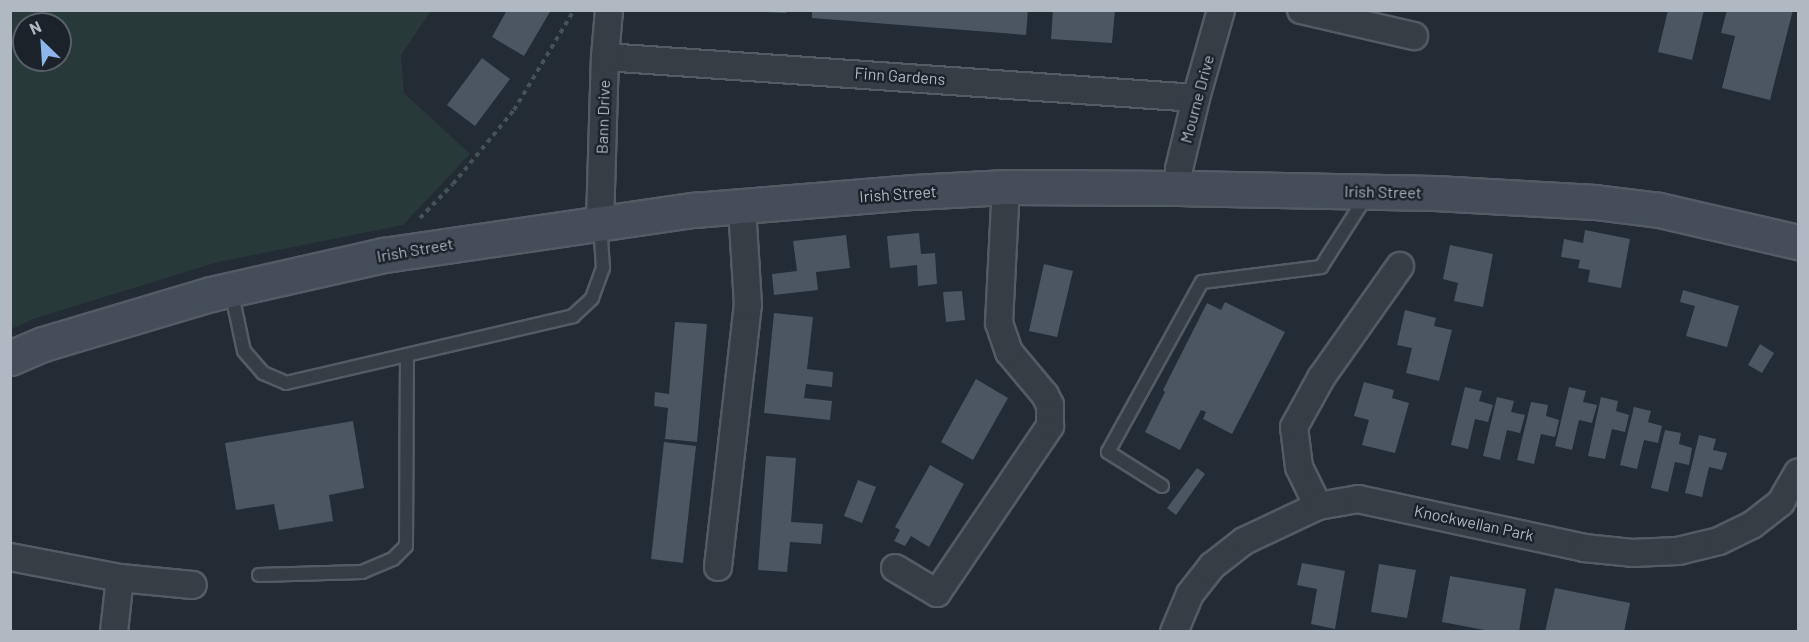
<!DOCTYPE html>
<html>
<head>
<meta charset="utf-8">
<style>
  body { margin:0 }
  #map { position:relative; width:1809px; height:642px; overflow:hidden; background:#232b35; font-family:Barlow,sans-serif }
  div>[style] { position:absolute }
  .green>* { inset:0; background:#273938 }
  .building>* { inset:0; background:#4b5660 }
  .path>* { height:4px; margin-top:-2px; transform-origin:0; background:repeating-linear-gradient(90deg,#445455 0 4.5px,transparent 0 9px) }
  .roads { filter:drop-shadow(2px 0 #535b63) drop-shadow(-2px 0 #535b63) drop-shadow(0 2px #535b63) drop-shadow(0 -2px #535b63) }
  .lane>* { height:12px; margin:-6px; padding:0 6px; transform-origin:6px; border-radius:6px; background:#363d45 }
  .street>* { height:26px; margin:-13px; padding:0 13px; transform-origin:13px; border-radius:13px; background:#363d45 }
  .secondary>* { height:33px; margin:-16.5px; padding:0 16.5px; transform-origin:16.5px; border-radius:16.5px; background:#444d58 }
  span { translate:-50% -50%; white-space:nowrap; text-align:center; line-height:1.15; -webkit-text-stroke:5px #1b222a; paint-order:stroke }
  .street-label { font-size:16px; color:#b0b8c2 }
  .frame { position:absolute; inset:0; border:12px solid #b0b8c2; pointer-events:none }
  .north { position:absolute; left:12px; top:12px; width:60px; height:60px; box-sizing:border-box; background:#1b222a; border:2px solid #575e67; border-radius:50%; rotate:335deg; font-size:16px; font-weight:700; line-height:24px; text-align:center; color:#b0b8c2 }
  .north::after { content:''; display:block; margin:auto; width:21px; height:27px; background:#8db6ea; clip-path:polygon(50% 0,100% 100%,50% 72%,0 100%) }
</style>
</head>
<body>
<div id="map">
  <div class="green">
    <i style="clip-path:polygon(evenodd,10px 11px,431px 11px,401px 55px,404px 93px,470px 154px,403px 225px,218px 262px,36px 318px,11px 329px,10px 11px,24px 24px,60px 24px,60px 60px,24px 60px,24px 24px)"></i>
  </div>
  <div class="building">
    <i style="clip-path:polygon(507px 10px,551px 10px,524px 56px,492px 37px)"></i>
    <i style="clip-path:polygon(765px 10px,787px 10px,786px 13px,765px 12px)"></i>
    <i style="clip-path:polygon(812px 10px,1028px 10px,1026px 35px,812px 18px)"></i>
    <i style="clip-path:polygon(1053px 10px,1115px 10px,1112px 43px,1051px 39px)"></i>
    <i style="clip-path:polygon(1668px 10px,1704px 10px,1692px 60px,1658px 52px)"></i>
    <i style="clip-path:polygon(1727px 10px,1793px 10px,1770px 100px,1722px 88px,1735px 36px,1721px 33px)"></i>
    <i style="clip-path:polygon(482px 58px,510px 79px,475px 126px,447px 105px)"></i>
    <i style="clip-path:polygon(1585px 230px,1630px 239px,1621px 288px,1588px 282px,1590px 270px,1578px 268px,1580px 260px,1561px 257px,1564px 239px,1583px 243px)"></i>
    <i style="clip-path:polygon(919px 233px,921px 254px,935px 253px,937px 284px,918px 286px,917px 265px,890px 268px,887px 236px)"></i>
    <i style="clip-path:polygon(846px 235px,850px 268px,816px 272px,818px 290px,774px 295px,772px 274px,797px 271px,793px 241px)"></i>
    <i style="clip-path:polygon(1450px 245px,1493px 254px,1483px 307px,1454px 301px,1458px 283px,1443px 279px)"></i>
    <i style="clip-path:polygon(1044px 264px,1073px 271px,1057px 337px,1029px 331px)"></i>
    <i style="clip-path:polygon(1683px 290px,1739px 306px,1727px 347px,1686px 336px,1695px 306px,1680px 302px)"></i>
    <i style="clip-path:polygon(962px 291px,965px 320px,946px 322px,943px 292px)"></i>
    <i style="clip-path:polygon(1225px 302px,1285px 332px,1232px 434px,1203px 419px,1206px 412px,1201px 410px,1180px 450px,1145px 432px,1165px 392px,1163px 390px,1207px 303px,1221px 310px)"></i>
    <i style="clip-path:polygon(1405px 310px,1436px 318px,1434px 326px,1452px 330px,1439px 381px,1406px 373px,1412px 348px,1397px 345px)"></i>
    <i style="clip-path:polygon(774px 313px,813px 317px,807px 369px,833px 372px,832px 387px,806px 384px,804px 398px,832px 401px,830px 420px,764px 413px)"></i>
    <i style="clip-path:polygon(675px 322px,707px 324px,697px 442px,665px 439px,668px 408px,654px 406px,655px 392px,669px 394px)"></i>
    <i style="clip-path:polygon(1760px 344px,1774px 353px,1762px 373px,1748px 365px)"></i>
    <i style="clip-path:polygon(976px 379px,1008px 398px,973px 460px,941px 442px)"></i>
    <i style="clip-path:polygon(1364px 382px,1394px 390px,1392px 398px,1409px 403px,1395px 453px,1362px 445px,1369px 420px,1354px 416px)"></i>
    <i style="clip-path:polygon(1465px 387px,1482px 391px,1479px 401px,1493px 405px,1488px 422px,1475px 419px,1468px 449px,1451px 445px)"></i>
    <i style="clip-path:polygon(1569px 387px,1586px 391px,1583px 402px,1597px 405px,1592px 423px,1579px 420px,1572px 450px,1555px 446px)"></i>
    <i style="clip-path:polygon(1497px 397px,1514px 401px,1511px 412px,1525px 415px,1520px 433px,1507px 430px,1500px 460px,1483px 456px)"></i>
    <i style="clip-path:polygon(1601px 397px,1618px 401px,1616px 411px,1629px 415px,1625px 432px,1612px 429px,1605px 459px,1588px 456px)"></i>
    <i style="clip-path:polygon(1531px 402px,1548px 405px,1546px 416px,1559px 420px,1555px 437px,1541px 434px,1534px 464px,1517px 460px)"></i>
    <i style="clip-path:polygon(1634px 407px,1651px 411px,1648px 422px,1662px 426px,1658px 443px,1644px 440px,1637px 469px,1620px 465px)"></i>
    <i style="clip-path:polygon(353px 421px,364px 488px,329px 495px,333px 521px,279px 530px,274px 504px,236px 510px,225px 443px)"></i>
    <i style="clip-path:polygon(1665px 430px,1681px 433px,1679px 444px,1692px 448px,1689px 465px,1675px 462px,1668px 492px,1651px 488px)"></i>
    <i style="clip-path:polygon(1699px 435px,1716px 439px,1713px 450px,1727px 453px,1722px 470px,1709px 467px,1702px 497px,1685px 493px)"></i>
    <i style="clip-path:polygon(664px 442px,696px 446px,683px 563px,651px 559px)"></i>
    <i style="clip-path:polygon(766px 456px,796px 458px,791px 522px,823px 524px,821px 544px,790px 542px,787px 572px,758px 570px)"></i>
    <i style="clip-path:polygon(930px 465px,964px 484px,929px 547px,911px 536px,905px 546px,894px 541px,900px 530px,895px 527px)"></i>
    <i style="clip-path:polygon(1197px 468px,1205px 474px,1176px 515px,1167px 508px)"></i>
    <i style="clip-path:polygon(858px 480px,876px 487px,862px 523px,844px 516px)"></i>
    <i style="clip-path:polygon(1302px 563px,1345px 571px,1335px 629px,1311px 624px,1317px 589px,1297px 585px)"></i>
    <i style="clip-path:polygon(1379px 564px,1416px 570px,1407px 618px,1371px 612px)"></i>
    <i style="clip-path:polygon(1450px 576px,1526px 589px,1519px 632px,1495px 632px,1442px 622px)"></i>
    <i style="clip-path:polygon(1555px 588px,1630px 603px,1624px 632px,1545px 632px)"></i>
  </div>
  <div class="path">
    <i style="left:420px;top:218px;width:47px;rotate:-45.9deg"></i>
    <i style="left:453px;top:184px;width:96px;rotate:-50.5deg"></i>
    <i style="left:514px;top:110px;width:117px;rotate:-59deg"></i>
  </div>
  <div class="roads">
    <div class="lane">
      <i style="left:231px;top:290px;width:62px;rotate:78deg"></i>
      <i style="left:244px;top:351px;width:29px;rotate:49deg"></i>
      <i style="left:263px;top:373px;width:25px;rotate:23deg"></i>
      <i style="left:286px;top:383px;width:295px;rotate:-13.1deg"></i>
      <i style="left:573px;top:316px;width:26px;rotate:-43deg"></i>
      <i style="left:592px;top:298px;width:32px;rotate:-70deg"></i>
      <i style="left:603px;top:268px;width:44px;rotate:-93.9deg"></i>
      <i style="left:1162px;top:486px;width:64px;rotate:-147.8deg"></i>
      <i style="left:1108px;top:452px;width:194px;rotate:-61.1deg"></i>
      <i style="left:1202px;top:282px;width:120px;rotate:-7.2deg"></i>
      <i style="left:1321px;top:267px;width:85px;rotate:-57.4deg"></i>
      <i style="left:259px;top:575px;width:103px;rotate:-1.7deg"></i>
      <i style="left:362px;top:572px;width:34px;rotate:-23deg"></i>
      <i style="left:393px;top:559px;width:18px;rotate:-45deg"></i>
      <i style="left:406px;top:546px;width:191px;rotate:-89.7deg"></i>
    </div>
    <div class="street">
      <i style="left:1301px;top:10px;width:116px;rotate:13deg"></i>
      <i style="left:605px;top:57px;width:592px;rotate:3.97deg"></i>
      <i style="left:1179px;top:188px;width:19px;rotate:-90deg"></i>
      <i style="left:1179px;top:169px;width:73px;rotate:-76.5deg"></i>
      <i style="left:1196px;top:98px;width:91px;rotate:-74.1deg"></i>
      <i style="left:600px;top:223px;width:166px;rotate:-88.3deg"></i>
      <i style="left:605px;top:57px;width:47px;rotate:-85.1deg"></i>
      <i style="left:1318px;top:506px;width:43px;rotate:-116deg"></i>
      <i style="left:1299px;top:467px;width:40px;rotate:-97.1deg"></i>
      <i style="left:1294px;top:427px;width:56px;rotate:-61.1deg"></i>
      <i style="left:1321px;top:378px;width:137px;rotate:-54.8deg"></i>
      <i style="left:10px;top:557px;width:112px;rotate:10.8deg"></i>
      <i style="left:120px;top:578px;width:73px;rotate:5.5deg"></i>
      <i style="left:718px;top:567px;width:264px;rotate:-83.5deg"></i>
      <i style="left:748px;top:305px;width:99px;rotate:-93.5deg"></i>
      <i style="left:895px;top:568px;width:49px;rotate:30.8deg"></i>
      <i style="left:937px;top:593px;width:202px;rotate:-55.9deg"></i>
      <i style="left:1050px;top:426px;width:21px;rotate:-90deg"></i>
      <i style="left:1050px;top:405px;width:11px;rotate:-117deg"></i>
      <i style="left:1045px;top:395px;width:56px;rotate:-129.9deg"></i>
      <i style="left:1009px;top:352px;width:31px;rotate:-109deg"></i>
      <i style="left:999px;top:323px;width:136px;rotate:-87.1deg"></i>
      <i style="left:114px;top:632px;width:54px;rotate:-83.7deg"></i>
      <i style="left:1174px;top:632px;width:41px;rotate:-67.2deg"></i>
      <i style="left:1190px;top:594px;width:36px;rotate:-52deg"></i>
      <i style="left:1212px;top:566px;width:41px;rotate:-38deg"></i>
      <i style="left:1244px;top:541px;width:82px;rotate:-25.3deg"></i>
      <i style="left:1318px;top:506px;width:41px;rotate:-9.9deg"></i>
      <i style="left:1358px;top:499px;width:231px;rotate:12.2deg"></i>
      <i style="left:1584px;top:548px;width:48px;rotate:5.9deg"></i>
      <i style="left:1632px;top:553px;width:46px;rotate:-2.5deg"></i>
      <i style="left:1678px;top:551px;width:42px;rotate:-13.7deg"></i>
      <i style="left:1719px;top:541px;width:37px;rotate:-26deg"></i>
      <i style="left:1752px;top:525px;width:37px;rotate:-38deg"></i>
      <i style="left:1781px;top:502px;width:34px;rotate:-60deg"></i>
    </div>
    <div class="secondary">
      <i style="left:10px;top:358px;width:36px;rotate:-23deg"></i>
      <i style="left:43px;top:344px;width:175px;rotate:-16.6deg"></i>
      <i style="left:211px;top:294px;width:177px;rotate:-12.7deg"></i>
      <i style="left:384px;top:255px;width:313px;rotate:-8.3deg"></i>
      <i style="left:694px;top:210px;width:221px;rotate:-4.7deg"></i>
      <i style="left:914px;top:192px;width:92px;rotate:-3.1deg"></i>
      <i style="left:1006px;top:187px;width:173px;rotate:0.3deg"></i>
      <i style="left:1179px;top:188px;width:256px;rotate:1.1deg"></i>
      <i style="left:1435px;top:193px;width:160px;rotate:3.2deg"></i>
      <i style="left:1595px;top:202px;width:64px;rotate:7.1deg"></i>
      <i style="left:1659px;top:210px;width:143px;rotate:13deg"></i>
    </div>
  </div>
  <div class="street-label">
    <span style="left:900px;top:76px;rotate:4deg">Finn Gardens</span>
    <span style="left:1197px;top:99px;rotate:-75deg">Mourne Drive</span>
    <span style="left:603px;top:117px;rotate:-88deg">Bann Drive</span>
    <span style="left:1383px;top:192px;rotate:1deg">Irish Street</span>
    <span style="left:898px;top:194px;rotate:-4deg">Irish Street</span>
    <span style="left:415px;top:250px;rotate:-10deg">Irish Street</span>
    <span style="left:1474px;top:523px;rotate:12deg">Knockwellan Park</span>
  </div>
  <div class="frame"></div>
  <div class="north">N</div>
</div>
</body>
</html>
